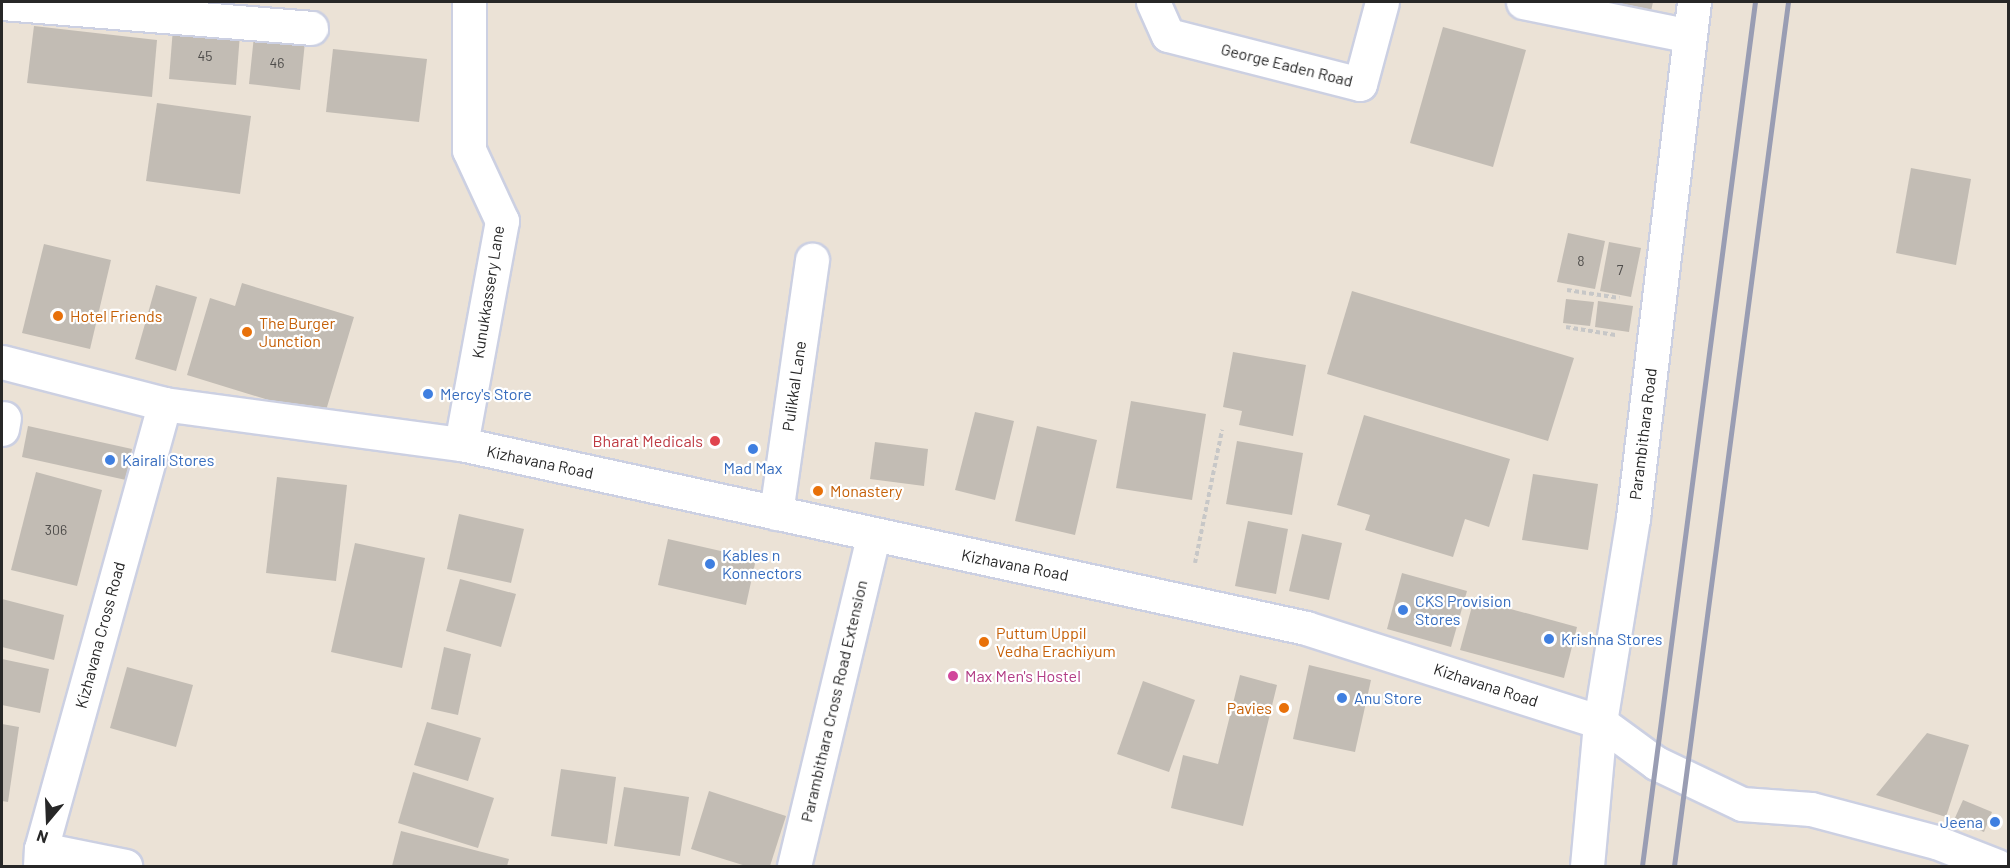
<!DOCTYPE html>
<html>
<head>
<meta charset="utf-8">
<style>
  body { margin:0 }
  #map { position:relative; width:2010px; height:868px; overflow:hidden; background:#ebe2d6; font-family:Barlow,sans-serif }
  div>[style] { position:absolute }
  .building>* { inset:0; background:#c2bcb4 }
  .path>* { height:4px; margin-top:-2px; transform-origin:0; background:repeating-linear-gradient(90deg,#c7c7c7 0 4.5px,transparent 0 7.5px) }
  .roads { filter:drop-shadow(2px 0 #ccd0e2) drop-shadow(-2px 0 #ccd0e2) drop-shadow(0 2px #ccd0e2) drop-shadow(0 -2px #ccd0e2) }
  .minor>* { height:33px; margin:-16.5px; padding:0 16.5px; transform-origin:16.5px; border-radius:16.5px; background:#fff }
  .rail>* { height:4.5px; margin:-2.25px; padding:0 2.25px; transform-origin:2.25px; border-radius:2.25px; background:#999db3 }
  .dots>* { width:16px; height:16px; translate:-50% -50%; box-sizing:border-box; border:3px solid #fff; border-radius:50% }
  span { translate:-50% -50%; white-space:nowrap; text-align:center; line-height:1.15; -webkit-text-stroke:4.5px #fff; paint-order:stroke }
  .number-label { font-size:14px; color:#4e4c4a }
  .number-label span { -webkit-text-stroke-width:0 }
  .street-label { font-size:16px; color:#272727 }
  .food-label { font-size:16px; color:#c56008 }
  .left { translate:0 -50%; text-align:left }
  .right { translate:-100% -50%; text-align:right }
  .shop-label { font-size:16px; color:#366cbe }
  .health-label { font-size:16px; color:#be3a42 }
  .hotel-label { font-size:16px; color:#b23c85 }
  .frame { position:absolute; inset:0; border:3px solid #272727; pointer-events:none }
  .north { position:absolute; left:18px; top:790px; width:60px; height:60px; -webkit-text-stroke:4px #fff; paint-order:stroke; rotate:199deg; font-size:16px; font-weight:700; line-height:24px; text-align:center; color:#272727 }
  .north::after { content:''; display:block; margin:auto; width:21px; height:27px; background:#272727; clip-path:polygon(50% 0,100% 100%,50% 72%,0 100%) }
</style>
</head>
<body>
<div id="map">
  <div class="building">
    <i style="clip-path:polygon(1572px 2px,1653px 2px,1650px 16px)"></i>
    <i style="clip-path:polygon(34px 26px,157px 40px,152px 97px,27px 83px)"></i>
    <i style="clip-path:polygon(1443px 27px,1526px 50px,1493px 167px,1410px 143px)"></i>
    <i style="clip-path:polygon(173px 28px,240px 34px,236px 85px,169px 79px)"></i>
    <i style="clip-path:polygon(254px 36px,305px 42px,300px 90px,249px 84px)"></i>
    <i style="clip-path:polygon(333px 49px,427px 59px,419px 122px,326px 112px)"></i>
    <i style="clip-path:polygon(157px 103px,251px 116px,240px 194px,146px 181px)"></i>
    <i style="clip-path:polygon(1911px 168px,1971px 179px,1956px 265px,1896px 253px)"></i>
    <i style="clip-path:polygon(1568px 233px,1605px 241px,1595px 289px,1557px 282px)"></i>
    <i style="clip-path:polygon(1609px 242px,1641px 248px,1631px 297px,1600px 291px)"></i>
    <i style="clip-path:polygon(44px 244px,111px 260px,90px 349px,22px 333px)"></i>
    <i style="clip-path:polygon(242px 283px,354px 317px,324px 417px,187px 375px,210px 298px,235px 306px)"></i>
    <i style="clip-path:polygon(156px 285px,197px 297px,176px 371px,135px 359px)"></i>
    <i style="clip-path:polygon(1352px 291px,1574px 358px,1548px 441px,1327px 374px)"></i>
    <i style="clip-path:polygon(1566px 299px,1594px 302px,1590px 326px,1563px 323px)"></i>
    <i style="clip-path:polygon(1598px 301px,1633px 306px,1629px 332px,1595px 327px)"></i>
    <i style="clip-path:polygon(1233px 352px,1306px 365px,1293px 436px,1239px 425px,1242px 411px,1223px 407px)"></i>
    <i style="clip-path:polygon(1131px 401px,1206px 414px,1192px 500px,1116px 488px)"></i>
    <i style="clip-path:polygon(975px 412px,1014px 421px,995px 500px,955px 490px)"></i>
    <i style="clip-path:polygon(1364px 415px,1510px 459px,1489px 527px,1465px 519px,1453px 557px,1365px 530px,1370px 515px,1337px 505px)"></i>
    <i style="clip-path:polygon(28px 426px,132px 449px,126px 480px,22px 457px)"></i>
    <i style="clip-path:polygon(1037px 426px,1097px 440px,1075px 535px,1015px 521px)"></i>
    <i style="clip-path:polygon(1237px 441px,1303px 453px,1292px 515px,1226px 504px)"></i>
    <i style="clip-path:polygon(875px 442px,928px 449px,924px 486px,870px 479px)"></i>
    <i style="clip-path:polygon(36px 472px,102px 490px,77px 586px,11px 570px)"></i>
    <i style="clip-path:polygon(1533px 474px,1598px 484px,1588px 550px,1522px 540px)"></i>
    <i style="clip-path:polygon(277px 477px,347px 485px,336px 581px,266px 573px)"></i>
    <i style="clip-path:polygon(459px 514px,524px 529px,511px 583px,447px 569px)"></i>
    <i style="clip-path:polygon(1248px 521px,1288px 529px,1276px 594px,1235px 586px)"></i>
    <i style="clip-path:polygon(1302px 534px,1342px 543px,1329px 600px,1289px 591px)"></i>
    <i style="clip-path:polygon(668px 539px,756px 559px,746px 605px,658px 585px)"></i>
    <i style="clip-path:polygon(355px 543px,425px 558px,402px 668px,331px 652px)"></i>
    <i style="clip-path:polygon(1402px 573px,1467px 591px,1451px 647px,1387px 629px)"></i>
    <i style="clip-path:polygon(460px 579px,516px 594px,501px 647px,446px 631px)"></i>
    <i style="clip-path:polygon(2px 599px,64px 615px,54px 660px,2px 647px)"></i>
    <i style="clip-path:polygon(1474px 599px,1577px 627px,1564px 678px,1460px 650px)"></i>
    <i style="clip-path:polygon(444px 647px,471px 654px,458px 715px,431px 709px)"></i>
    <i style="clip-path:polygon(2px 659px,49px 669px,40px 713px,2px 705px)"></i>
    <i style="clip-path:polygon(1309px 665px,1371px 680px,1355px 752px,1293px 739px)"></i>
    <i style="clip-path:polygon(127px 667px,193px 685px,176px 747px,110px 728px)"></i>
    <i style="clip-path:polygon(1240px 675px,1277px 685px,1243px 826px,1171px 808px,1183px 755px,1218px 764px)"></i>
    <i style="clip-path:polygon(1143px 681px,1195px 700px,1169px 772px,1117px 754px)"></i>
    <i style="clip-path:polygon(427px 722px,481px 738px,468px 781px,414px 765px)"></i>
    <i style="clip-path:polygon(2px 724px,19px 727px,8px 802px,2px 801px)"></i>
    <i style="clip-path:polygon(1927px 733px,1969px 745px,1946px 817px,1876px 795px)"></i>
    <i style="clip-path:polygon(561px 769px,616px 777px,607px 844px,551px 836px)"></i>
    <i style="clip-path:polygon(413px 772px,494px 798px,478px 848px,398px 823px)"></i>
    <i style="clip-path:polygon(624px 787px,689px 797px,680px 856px,614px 846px)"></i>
    <i style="clip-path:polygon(709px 791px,786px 816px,770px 866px,746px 866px,691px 849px)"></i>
    <i style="clip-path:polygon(1963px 800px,1992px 812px,1984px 832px,1954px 820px)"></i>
    <i style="clip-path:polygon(401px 831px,509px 859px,507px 866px,392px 866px)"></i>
  </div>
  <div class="path">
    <i style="left:1567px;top:290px;width:53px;rotate:8.7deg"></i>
    <i style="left:1566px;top:327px;width:50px;rotate:9.3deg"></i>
    <i style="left:1195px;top:563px;width:136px;rotate:-78.5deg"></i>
  </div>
  <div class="roads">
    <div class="minor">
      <i style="left:1153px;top:2px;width:36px;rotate:66deg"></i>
      <i style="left:1168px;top:35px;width:198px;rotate:14.3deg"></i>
      <i style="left:1360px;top:84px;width:85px;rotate:-75deg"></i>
      <i style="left:1523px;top:2px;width:170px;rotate:11.5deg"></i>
      <i style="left:2px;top:3px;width:310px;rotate:4.6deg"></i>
      <i style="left:2px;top:362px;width:167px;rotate:14.5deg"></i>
      <i style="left:164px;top:404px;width:300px;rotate:7.7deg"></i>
      <i style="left:461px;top:444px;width:865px;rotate:12.28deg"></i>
      <i style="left:1306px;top:628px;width:309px;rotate:17.7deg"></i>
      <i style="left:1600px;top:722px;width:69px;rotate:36.2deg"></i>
      <i style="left:1656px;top:763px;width:95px;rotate:25.5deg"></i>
      <i style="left:1742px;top:804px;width:69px;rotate:4.1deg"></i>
      <i style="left:1811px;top:809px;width:129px;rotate:14.8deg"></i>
      <i style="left:1936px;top:842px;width:66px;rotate:21.5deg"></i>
      <i style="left:2px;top:429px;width:11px;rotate:-80deg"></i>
      <i style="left:461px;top:444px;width:227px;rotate:-79.6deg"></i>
      <i style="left:502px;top:221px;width:78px;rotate:-114.9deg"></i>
      <i style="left:469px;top:150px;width:148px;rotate:-90deg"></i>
      <i style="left:776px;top:513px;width:256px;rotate:-81.9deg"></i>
      <i style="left:41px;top:849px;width:86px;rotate:11.4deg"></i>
      <i style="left:40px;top:866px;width:17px;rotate:-87deg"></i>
      <i style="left:41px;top:849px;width:462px;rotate:-74.5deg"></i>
      <i style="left:794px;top:866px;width:339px;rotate:-76.5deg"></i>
      <i style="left:1587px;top:866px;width:145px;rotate:-84.8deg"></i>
      <i style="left:1600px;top:722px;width:207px;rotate:-80.8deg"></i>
      <i style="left:1633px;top:518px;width:520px;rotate:-83.26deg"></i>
    </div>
  </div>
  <div class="rail">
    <i style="left:1642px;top:866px;width:871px;rotate:-82.55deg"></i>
    <i style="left:1674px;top:866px;width:871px;rotate:-82.48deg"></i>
  </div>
  <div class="dots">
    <i style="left:58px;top:316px;background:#e8710a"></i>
    <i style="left:247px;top:332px;background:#e8710a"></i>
    <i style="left:428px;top:394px;background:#3f7fe0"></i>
    <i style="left:715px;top:441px;background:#e0444e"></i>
    <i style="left:753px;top:449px;background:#3f7fe0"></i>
    <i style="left:110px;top:460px;background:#3f7fe0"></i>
    <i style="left:818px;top:491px;background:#e8710a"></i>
    <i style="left:710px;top:564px;background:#3f7fe0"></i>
    <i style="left:1403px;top:610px;background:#3f7fe0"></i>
    <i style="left:1549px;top:639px;background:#3f7fe0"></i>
    <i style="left:984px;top:642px;background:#e8710a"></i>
    <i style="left:953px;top:676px;background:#d1479c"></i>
    <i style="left:1342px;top:698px;background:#3f7fe0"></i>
    <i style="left:1284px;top:708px;background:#e8710a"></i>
    <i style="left:1995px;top:822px;background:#3f7fe0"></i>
  </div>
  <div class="number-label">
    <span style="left:205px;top:56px">45</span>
    <span style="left:277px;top:63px">46</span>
    <span style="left:1581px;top:261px">8</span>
    <span style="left:1620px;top:270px">7</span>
    <span style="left:56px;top:530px">306</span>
  </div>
  <div class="street-label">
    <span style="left:1287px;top:65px;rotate:14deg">George Eaden Road</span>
    <span style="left:488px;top:292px;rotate:-81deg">Kunukkassery Lane</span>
    <span style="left:794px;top:386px;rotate:-82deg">Pulikkal Lane</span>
    <span style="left:1643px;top:434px;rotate:-83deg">Parambithara Road</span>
    <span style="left:540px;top:462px;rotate:12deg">Kizhavana Road</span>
    <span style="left:1015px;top:565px;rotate:11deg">Kizhavana Road</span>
    <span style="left:100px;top:635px;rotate:-75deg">Kizhavana Cross Road</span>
    <span style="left:1486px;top:685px;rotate:18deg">Kizhavana Road</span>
    <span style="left:834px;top:701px;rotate:-77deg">Parambithara Cross Road Extension</span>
  </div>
  <div class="food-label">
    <span class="left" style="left:70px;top:316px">Hotel Friends</span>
    <span class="left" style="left:259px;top:332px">The Burger<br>Junction</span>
    <span class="left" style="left:830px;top:491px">Monastery</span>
    <span class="left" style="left:996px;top:642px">Puttum Uppil<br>Vedha Erachiyum</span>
    <span class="right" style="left:1272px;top:708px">Pavies</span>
  </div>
  <div class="shop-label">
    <span class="left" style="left:440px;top:394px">Mercy's Store</span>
    <span class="left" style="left:122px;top:460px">Kairali Stores</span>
    <span style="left:753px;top:468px">Mad Max</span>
    <span class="left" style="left:722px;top:564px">Kables n<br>Konnectors</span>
    <span class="left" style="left:1415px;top:610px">CKS Provision<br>Stores</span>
    <span class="left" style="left:1561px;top:639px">Krishna Stores</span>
    <span class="left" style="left:1354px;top:698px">Anu Store</span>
    <span class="right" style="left:1983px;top:822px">Jeena</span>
  </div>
  <div class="health-label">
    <span class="right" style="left:703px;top:441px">Bharat Medicals</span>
  </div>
  <div class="hotel-label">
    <span class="left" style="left:965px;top:676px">Max Men's Hostel</span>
  </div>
  <div class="frame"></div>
  <div class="north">N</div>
</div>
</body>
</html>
